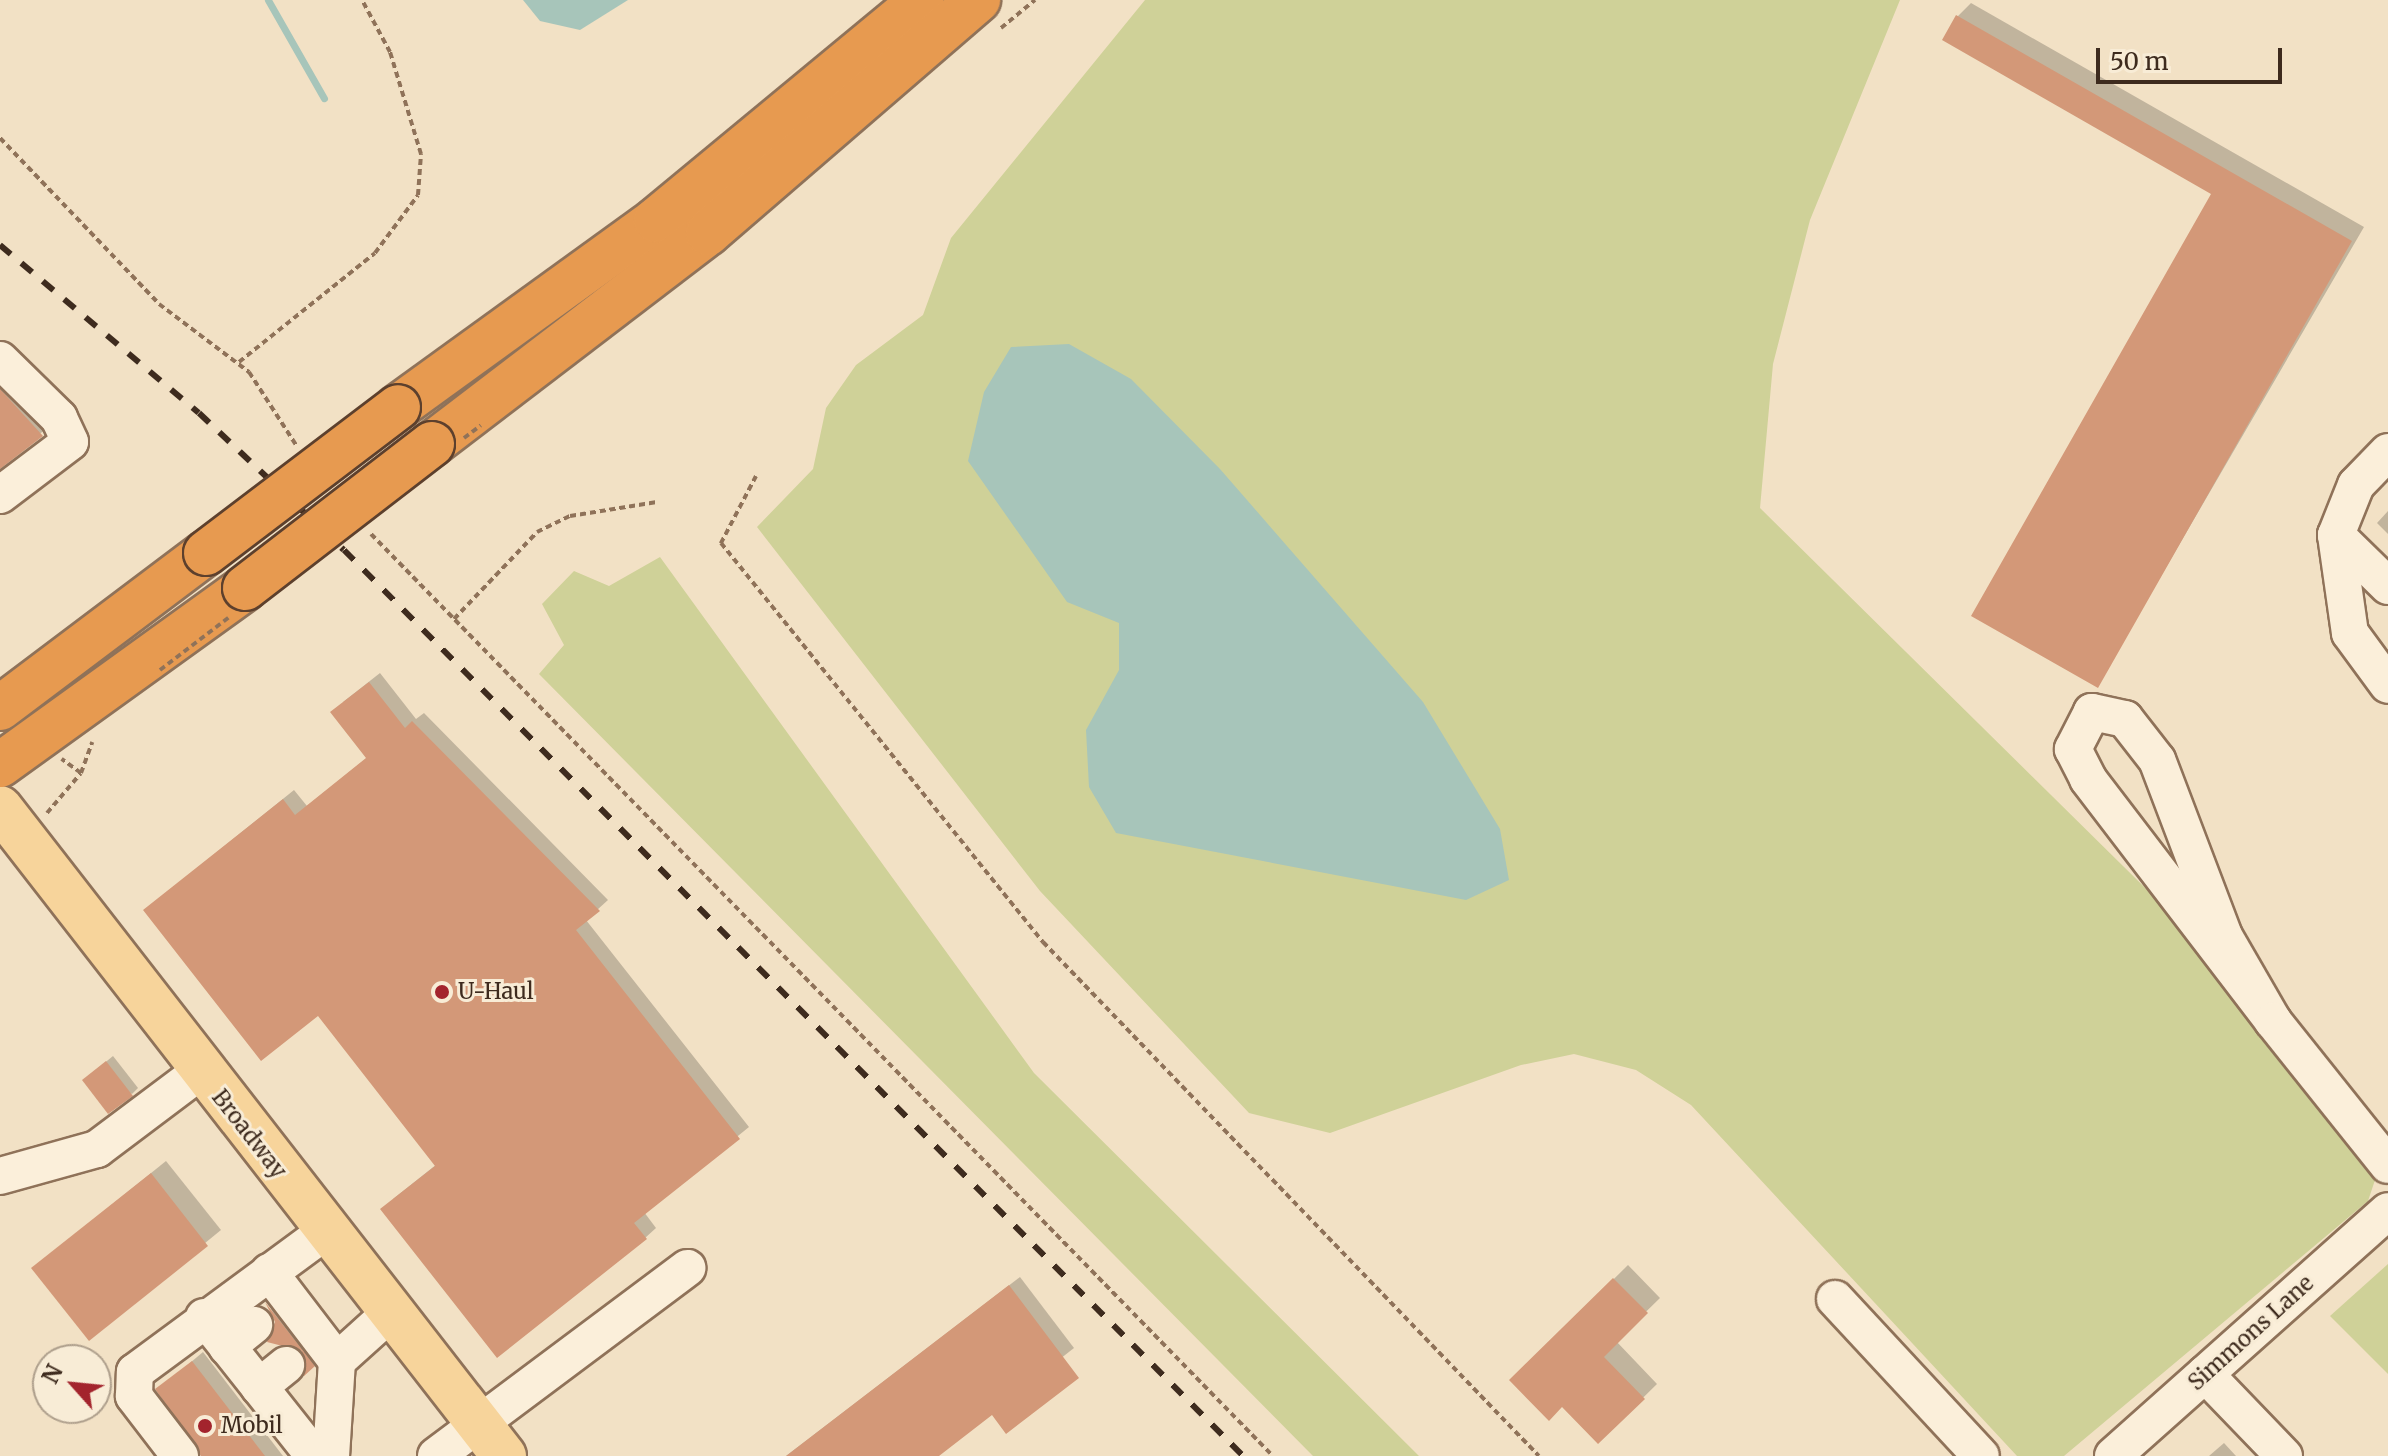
<!DOCTYPE html>
<html>
<head>
<meta charset="utf-8">
<style>
  body { margin:0 }
  #map { position:relative; width:2388px; height:1456px; overflow:hidden; background:#f2e1c5; font-family:Merriweather,serif }
  div>[style] { position:absolute }
  .green>* { inset:0; background:#cfd198 }
  .water>* { inset:0; background:#a7c5ba }
  .shadow>* { inset:0; background:#0003 }
  .stream>* { height:7px; margin:-3.5px; padding:0 3.5px; transform-origin:3.5px; border-radius:3.5px; background:#a7c5ba }
  .building>* { inset:0; background:#d39878 }
  .path>* { height:4px; margin-top:-2px; transform-origin:0; background:repeating-linear-gradient(90deg,#8f7259 0 6px,transparent 0 10px) }
  .roads { filter:drop-shadow(2px 0 #8f7259) drop-shadow(-2px 0 #8f7259) drop-shadow(0 2px #8f7259) drop-shadow(0 -2px #8f7259) }
  .minor>* { height:36px; margin:-18px; padding:0 18px; transform-origin:18px; border-radius:18px; background:#fbefda }
  .major>* { height:44px; margin:-22px; padding:0 22px; transform-origin:22px; border-radius:22px; background:#f7d49b }
  .highway>* { height:44px; margin:-22px; padding:0 22px; transform-origin:22px; border-radius:22px; background:#e79a50 }
  .rail>* { height:6px; margin-top:-3px; transform-origin:0; background:repeating-linear-gradient(90deg,#3e2b1e 0 14px,transparent 0 28px) }
  .path-bridge>* { height:4px; margin-top:-2px; transform-origin:0; background:repeating-linear-gradient(90deg,#8f7259 0 6px,transparent 0 10px) }
  .bridges { filter:drop-shadow(2px 0 #5d402d) drop-shadow(-2px 0 #5d402d) drop-shadow(0 2px #5d402d) drop-shadow(0 -2px #5d402d) }
  .highway-bridge>* { height:44px; margin:-22px; padding:0 22px; transform-origin:22px; border-radius:22px; background:#e79a50 }
  .dots>* { width:22px; height:22px; translate:-50% -50%; box-sizing:border-box; border:4px solid #f8ecd6; border-radius:50% }
  span { translate:-50% -50%; white-space:nowrap; text-align:center; line-height:1.15; -webkit-text-stroke:6px #f8ecd6; paint-order:stroke }
  .poi-label { font-size:22px; color:#3e2b1e }
  .left { translate:0 -50%; text-align:left }
  .street-label { font-size:22px; color:#3e2b1e }
  .north { position:absolute; left:32px; top:1344px; width:80px; height:80px; box-sizing:border-box; background:#f8ecd6; border:2px solid #ae9f8c; border-radius:50%; rotate:297deg; font-size:22px; font-weight:700; line-height:32px; text-align:center; color:#3e2b1e }
  .north::after { content:''; display:block; margin:auto; width:28px; height:36px; background:#a3242d; clip-path:polygon(50% 0,100% 100%,50% 72%,0 100%) }
  .scale { position:absolute; left:2096px; top:48px; width:186px; height:36px; box-sizing:border-box; border:4px solid #3e2b1e; border-top:0; padding-left:10px; font-size:24px; line-height:28px; white-space:nowrap; color:#3e2b1e; -webkit-text-stroke:6px #f8ecd6; paint-order:stroke }
</style>
</head>
<body>
<div id="map">
  <div class="green">
    <i style="clip-path:polygon(1145px 0,1900px 0,1810px 220px,1773px 364px,1760px 508px,2197px 939px,2377px 1174px,2368px 1201px,2064px 1456px,2017px 1456px,1691px 1105px,1636px 1070px,1574px 1054px,1521px 1065px,1330px 1133px,1249px 1113px,1040px 891px,757px 527px,813px 469px,826px 408px,856px 365px,923px 315px,951px 238px)"></i>
    <i style="clip-path:polygon(660px 557px,1034px 1073px,1419px 1456px,1313px 1456px,539px 674px,564px 645px,542px 604px,574px 571px,609px 586px)"></i>
    <i style="clip-path:polygon(2388px 1264px,2388px 1374px,2330px 1316px)"></i>
  </div>
  <div class="water">
    <i style="clip-path:polygon(523px 0,628px 0,580px 30px,540px 21px)"></i>
    <i style="clip-path:polygon(1069px 344px,1131px 379px,1220px 469px,1423px 702px,1500px 829px,1509px 880px,1466px 900px,1116px 833px,1089px 787px,1086px 730px,1119px 670px,1119px 623px,1067px 602px,968px 461px,984px 392px,1011px 347px)"></i>
  </div>
  <div class="shadow">
    <i style="clip-path:polygon(1971px 3px,2364px 227px,2097px 686px,2214px 194px,1957px 17px)"></i>
    <i style="clip-path:polygon(0 362px,52px 424px,0 466px)"></i>
    <i style="clip-path:polygon(2388px 511px,2388px 534px,2377px 523px)"></i>
    <i style="clip-path:polygon(380px 673px,416px 719px,424px 713px,608px 900px,586px 920px,749px 1127px,644px 1212px,656px 1228px,645px 1238px,393px 1199px,437px 1164px,318px 1014px,145px 910px,294px 790px,307px 806px,368px 757px,343px 702px)"></i>
    <i style="clip-path:polygon(113px 1056px,138px 1088px,132px 1094px,91px 1074px)"></i>
    <i style="clip-path:polygon(166px 1161px,221px 1230px,89px 1338px,33px 1268px)"></i>
    <i style="clip-path:polygon(1628px 1265px,1660px 1298px,1616px 1341px,1657px 1384px,1598px 1442px,1562px 1405px,1512px 1380px)"></i>
    <i style="clip-path:polygon(1020px 1277px,1074px 1348px,936px 1456px,786px 1456px)"></i>
    <i style="clip-path:polygon(273px 1297px,320px 1358px,305px 1372px,304px 1350px,270px 1340px,277px 1322px,268px 1302px)"></i>
    <i style="clip-path:polygon(203px 1352px,283px 1456px,201px 1456px,158px 1390px)"></i>
    <i style="clip-path:polygon(2224px 1443px,2236px 1456px,2209px 1456px)"></i>
  </div>
  <div class="stream">
    <i style="left:268px;top:0;width:113px;rotate:60.3deg"></i>
  </div>
  <div class="building">
    <i style="clip-path:polygon(1956px 15px,2352px 241px,2098px 688px,1971px 616px,2211px 194px,1942px 40px)"></i>
    <i style="clip-path:polygon(0 389px,43px 436px,0 469px)"></i>
    <i style="clip-path:polygon(369px 682px,405px 728px,412px 721px,600px 911px,576px 930px,740px 1139px,634px 1223px,647px 1239px,497px 1358px,380px 1209px,435px 1166px,318px 1016px,261px 1061px,143px 910px,283px 799px,295px 815px,366px 758px,330px 712px)"></i>
    <i style="clip-path:polygon(106px 1061px,133px 1096px,108px 1114px,82px 1080px)"></i>
    <i style="clip-path:polygon(151px 1173px,208px 1246px,89px 1341px,31px 1268px)"></i>
    <i style="clip-path:polygon(1613px 1278px,1648px 1313px,1604px 1357px,1645px 1399px,1598px 1444px,1562px 1407px,1549px 1421px,1509px 1380px)"></i>
    <i style="clip-path:polygon(1009px 1285px,1079px 1378px,1006px 1434px,992px 1415px,939px 1456px,786px 1456px)"></i>
    <i style="clip-path:polygon(265px 1302px,315px 1366px,304px 1376px,302px 1351px,267px 1342px,275px 1322px)"></i>
    <i style="clip-path:polygon(192px 1361px,265px 1456px,201px 1456px,155px 1389px)"></i>
  </div>
  <div class="path">
    <i style="left:1001px;top:28px;width:44px;rotate:-39.5deg"></i>
    <i style="left:0;top:138px;width:230px;rotate:46.2deg"></i>
    <i style="left:159px;top:304px;width:113px;rotate:37.1deg"></i>
    <i style="left:249px;top:372px;width:87px;rotate:57.2deg"></i>
    <i style="left:239px;top:362px;width:174px;rotate:-38.7deg"></i>
    <i style="left:375px;top:253px;width:72px;rotate:-53.4deg"></i>
    <i style="left:418px;top:195px;width:41px;rotate:-85.8deg"></i>
    <i style="left:421px;top:154px;width:107px;rotate:-106.9deg"></i>
    <i style="left:390px;top:52px;width:59px;rotate:-118.3deg"></i>
    <i style="left:756px;top:476px;width:76px;rotate:117.6deg"></i>
    <i style="left:721px;top:543px;width:513px;rotate:51.1deg"></i>
    <i style="left:1043px;top:942px;width:714px;rotate:46.02deg"></i>
    <i style="left:371px;top:534px;width:1290px;rotate:45.63deg"></i>
    <i style="left:454px;top:619px;width:120px;rotate:-46.3deg"></i>
    <i style="left:537px;top:532px;width:37px;rotate:-26deg"></i>
    <i style="left:570px;top:516px;width:88px;rotate:-9.1deg"></i>
    <i style="left:81px;top:773px;width:33px;rotate:-70deg"></i>
    <i style="left:47px;top:813px;width:52px;rotate:-49.6deg"></i>
    <i style="left:81px;top:773px;width:24px;rotate:-144deg"></i>
  </div>
  <div class="roads">
    <div class="minor">
      <i style="left:0;top:360px;width:83px;rotate:44.5deg"></i>
      <i style="left:59px;top:418px;width:26px;rotate:65deg"></i>
      <i style="left:70px;top:442px;width:88px;rotate:142.9deg"></i>
      <i style="left:2388px;top:452px;width:46px;rotate:134.1deg"></i>
      <i style="left:2356px;top:485px;width:54px;rotate:111.8deg"></i>
      <i style="left:2336px;top:535px;width:99px;rotate:81.9deg"></i>
      <i style="left:2350px;top:633px;width:64px;rotate:53.8deg"></i>
      <i style="left:2336px;top:535px;width:73px;rotate:44.4deg"></i>
      <i style="left:2273px;top:1021px;width:98px;rotate:-120deg"></i>
      <i style="left:2224px;top:936px;width:188px;rotate:-110.8deg"></i>
      <i style="left:2157px;top:760px;width:52px;rotate:-128deg"></i>
      <i style="left:2125px;top:719px;width:34px;rotate:-168deg"></i>
      <i style="left:2092px;top:712px;width:42px;rotate:117.2deg"></i>
      <i style="left:2073px;top:749px;width:34px;rotate:63deg"></i>
      <i style="left:2088px;top:779px;width:305px;rotate:52.6deg"></i>
      <i style="left:2273px;top:1021px;width:184px;rotate:51.4deg"></i>
      <i style="left:0;top:1176px;width:101px;rotate:-15.6deg"></i>
      <i style="left:97px;top:1149px;width:130px;rotate:-36.9deg"></i>
      <i style="left:269px;top:1272px;width:112px;rotate:52.6deg"></i>
      <i style="left:337px;top:1361px;width:95px;rotate:93.6deg"></i>
      <i style="left:1835px;top:1299px;width:214px;rotate:47.1deg"></i>
      <i style="left:204px;top:1317px;width:177px;rotate:51.6deg"></i>
      <i style="left:227px;top:1347px;width:35px;rotate:-39deg"></i>
      <i style="left:337px;top:1361px;width:70px;rotate:-42.1deg"></i>
      <i style="left:2205px;top:1374px;width:114px;rotate:46.1deg"></i>
      <i style="left:259px;top:1387px;width:35px;rotate:-39deg"></i>
      <i style="left:180px;top:1456px;width:76px;rotate:-127.5deg"></i>
      <i style="left:134px;top:1396px;width:24px;rotate:-88deg"></i>
      <i style="left:135px;top:1372px;width:236px;rotate:-36.4deg"></i>
      <i style="left:436px;top:1456px;width:314px;rotate:-36.8deg"></i>
      <i style="left:2113px;top:1456px;width:368px;rotate:-41.7deg"></i>
    </div>
    <div class="major">
      <i style="left:0;top:808px;width:821px;rotate:52.13deg"></i>
    </div>
    <div class="highway">
      <i style="left:398px;top:407px;width:319px;rotate:-35.9deg"></i>
      <i style="left:656px;top:220px;width:345px;rotate:-39.6deg"></i>
      <i style="left:432px;top:444px;width:347px;rotate:-37.4deg"></i>
      <i style="left:708px;top:233px;width:357px;rotate:-40.8deg"></i>
      <i style="left:0;top:708px;width:258px;rotate:-37deg"></i>
      <i style="left:0;top:765px;width:302px;rotate:-35.8deg"></i>
    </div>
  </div>
  <div class="rail">
    <i style="left:0;top:245px;width:260px;rotate:40.2deg"></i>
    <i style="left:199px;top:413px;width:199px;rotate:43.4deg"></i>
    <i style="left:344px;top:550px;width:1276px;rotate:45.22deg"></i>
  </div>
  <div class="path-bridge">
    <i style="left:464px;top:438px;width:21px;rotate:-37deg"></i>
    <i style="left:160px;top:670px;width:86px;rotate:-37.4deg"></i>
  </div>
  <div class="bridges">
    <div class="highway-bridge">
      <i style="left:206px;top:553px;width:241px;rotate:-37.2deg"></i>
      <i style="left:245px;top:588px;width:236px;rotate:-37.6deg"></i>
    </div>
  </div>
  <div class="dots">
    <i style="left:442px;top:992px;background:#a3242d"></i>
    <i style="left:205px;top:1426px;background:#a3242d"></i>
  </div>
  <div class="poi-label">
    <span class="left" style="left:458px;top:992px">U-Haul</span>
    <span class="left" style="left:221px;top:1426px">Mobil</span>
  </div>
  <div class="street-label">
    <span style="left:249px;top:1134px;rotate:52deg">Broadway</span>
    <span style="left:2251px;top:1333px;rotate:-42deg">Simmons Lane</span>
  </div>
  <div class="north">N</div>
  <div class="scale">50 m</div>
</div>
</body>
</html>
